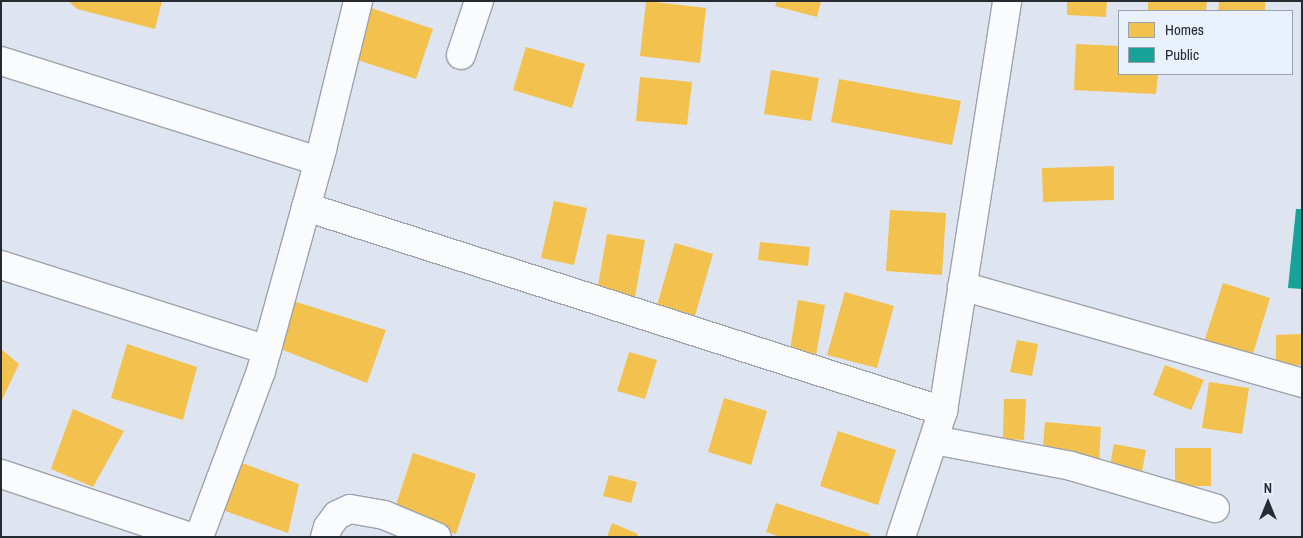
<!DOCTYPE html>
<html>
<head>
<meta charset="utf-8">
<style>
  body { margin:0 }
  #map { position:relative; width:1303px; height:538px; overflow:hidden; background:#dee5f0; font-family:"Archivo Narrow",sans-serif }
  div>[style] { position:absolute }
  .homes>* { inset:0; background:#f2c14e }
  .public>* { inset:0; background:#17a398 }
  .roads { filter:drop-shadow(1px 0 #9da2ab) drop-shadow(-1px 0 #9da2ab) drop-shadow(0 1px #9da2ab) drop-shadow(0 -1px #9da2ab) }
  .street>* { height:28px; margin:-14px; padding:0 14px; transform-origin:14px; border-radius:14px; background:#fafbfd }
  span { translate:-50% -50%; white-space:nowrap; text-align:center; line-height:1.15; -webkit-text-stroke:5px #e9f1fd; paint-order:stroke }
  .frame { position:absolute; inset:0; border:2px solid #262b32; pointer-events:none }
  .legend { position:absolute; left:1118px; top:10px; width:175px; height:65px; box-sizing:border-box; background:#e9f1fd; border:1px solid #9ba2ac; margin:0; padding:6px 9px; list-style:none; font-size:15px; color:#262b32 }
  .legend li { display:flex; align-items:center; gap:10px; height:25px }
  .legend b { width:25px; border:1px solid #9ba2ac }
  .north { position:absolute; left:1243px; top:478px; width:50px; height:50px; -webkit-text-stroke:4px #e9f1fd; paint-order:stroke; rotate:0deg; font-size:14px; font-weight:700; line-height:20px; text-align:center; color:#262b32 }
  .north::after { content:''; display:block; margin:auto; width:18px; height:22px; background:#262b32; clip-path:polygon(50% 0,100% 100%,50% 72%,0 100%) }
</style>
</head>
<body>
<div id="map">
  <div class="homes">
    <i style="clip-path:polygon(68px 1px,162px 1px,155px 29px,77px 9px)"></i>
    <i style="clip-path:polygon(646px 1px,706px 8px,700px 63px,640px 56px)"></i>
    <i style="clip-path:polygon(777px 1px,821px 1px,817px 17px,775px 6px)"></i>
    <i style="clip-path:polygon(1067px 1px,1107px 1px,1106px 17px,1067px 15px)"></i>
    <i style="clip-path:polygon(1148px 1px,1207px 1px,1206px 11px,1148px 11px)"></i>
    <i style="clip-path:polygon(1219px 1px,1265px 1px,1265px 11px,1218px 11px)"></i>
    <i style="clip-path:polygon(371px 8px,433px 29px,416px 79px,354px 59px)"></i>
    <i style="clip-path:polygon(1076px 44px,1119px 46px,1119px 74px,1158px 74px,1156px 94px,1074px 90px)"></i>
    <i style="clip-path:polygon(526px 47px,585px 64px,572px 108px,513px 90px)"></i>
    <i style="clip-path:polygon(771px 70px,819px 78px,811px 121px,764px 114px)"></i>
    <i style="clip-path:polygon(640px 77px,692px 82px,687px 125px,636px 121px)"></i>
    <i style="clip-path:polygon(839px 79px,961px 101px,952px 145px,831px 122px)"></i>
    <i style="clip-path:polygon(1114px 166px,1114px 200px,1043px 202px,1042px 168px)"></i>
    <i style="clip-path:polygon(554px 201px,587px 208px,574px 265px,541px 258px)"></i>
    <i style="clip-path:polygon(890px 210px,946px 213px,942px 275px,886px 271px)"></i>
    <i style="clip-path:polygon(607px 234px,645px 240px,635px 297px,597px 291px)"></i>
    <i style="clip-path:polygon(760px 242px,810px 247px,808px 266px,758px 260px)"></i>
    <i style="clip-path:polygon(675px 243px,713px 254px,694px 319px,656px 309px)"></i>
    <i style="clip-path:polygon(1223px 283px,1270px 298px,1252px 357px,1204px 342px)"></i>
    <i style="clip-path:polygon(845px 292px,894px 306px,877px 368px,827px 355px)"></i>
    <i style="clip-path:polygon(798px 300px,825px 305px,816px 355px,790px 350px)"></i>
    <i style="clip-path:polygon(293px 301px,386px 330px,367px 383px,283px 350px)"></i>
    <i style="clip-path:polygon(1302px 334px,1302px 365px,1276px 365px,1276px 335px)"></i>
    <i style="clip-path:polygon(1017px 340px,1038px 344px,1032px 376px,1010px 372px)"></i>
    <i style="clip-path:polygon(127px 344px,197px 367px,183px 420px,111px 398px)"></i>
    <i style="clip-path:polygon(1px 349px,19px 364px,1px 402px)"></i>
    <i style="clip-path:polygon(629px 352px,657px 360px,645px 399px,617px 391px)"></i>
    <i style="clip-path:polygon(1165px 365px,1204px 380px,1191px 410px,1153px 395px)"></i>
    <i style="clip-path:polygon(1209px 382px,1249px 388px,1242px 434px,1202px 428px)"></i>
    <i style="clip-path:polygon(724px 398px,767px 411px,751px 465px,708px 452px)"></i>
    <i style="clip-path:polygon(1004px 399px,1026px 399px,1024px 440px,1003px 439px)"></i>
    <i style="clip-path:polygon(73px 409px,124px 431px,93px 487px,51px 469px)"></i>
    <i style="clip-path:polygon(1045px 422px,1101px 427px,1099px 464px,1042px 459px)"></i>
    <i style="clip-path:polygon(838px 431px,896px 450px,878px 505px,820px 486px)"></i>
    <i style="clip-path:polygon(1114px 444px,1146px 450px,1141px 477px,1109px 471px)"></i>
    <i style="clip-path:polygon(1175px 448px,1211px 448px,1211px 486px,1175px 486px)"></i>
    <i style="clip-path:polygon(413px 453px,476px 474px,456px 534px,393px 514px)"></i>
    <i style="clip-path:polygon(242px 463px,299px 484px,288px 533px,222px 510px)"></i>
    <i style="clip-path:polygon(609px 475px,637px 482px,631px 503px,603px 496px)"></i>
    <i style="clip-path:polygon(776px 503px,870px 534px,869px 537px,780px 537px,766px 532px)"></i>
    <i style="clip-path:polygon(612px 523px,638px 534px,637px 537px,607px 537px)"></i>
  </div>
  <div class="public">
    <i style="clip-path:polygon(1296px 209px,1302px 209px,1302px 289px,1288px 288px)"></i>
  </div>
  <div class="roads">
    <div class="street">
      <i style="left:461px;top:55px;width:57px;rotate:-71.6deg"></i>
      <i style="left:1px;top:61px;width:333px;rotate:17.5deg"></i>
      <i style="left:306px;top:207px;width:669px;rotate:17.76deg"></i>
      <i style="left:1px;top:265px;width:279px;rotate:17.7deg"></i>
      <i style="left:962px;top:286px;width:354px;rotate:15.9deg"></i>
      <i style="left:934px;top:440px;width:139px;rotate:10.7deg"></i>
      <i style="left:1071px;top:466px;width:150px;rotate:16.3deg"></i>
      <i style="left:1px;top:474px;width:199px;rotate:18.4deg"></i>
      <i style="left:199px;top:537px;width:177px;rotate:-69.5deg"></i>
      <i style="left:261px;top:371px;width:230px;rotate:-74.6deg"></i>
      <i style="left:322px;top:149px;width:152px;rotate:-76.3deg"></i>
      <i style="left:325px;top:537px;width:10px;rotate:-73deg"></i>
      <i style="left:328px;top:527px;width:15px;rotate:-53deg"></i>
      <i style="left:337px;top:515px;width:14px;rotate:-25deg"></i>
      <i style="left:350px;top:509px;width:35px;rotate:10deg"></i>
      <i style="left:384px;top:515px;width:57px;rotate:22.5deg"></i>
      <i style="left:901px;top:537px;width:133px;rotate:-71.6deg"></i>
      <i style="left:943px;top:411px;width:415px;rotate:-81.1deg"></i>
    </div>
  </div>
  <div class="frame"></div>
  <ul class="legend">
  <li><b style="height:14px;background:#f2c14e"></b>Homes</li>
  <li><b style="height:14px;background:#17a398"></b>Public</li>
  </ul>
  <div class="north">N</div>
</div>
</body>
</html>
